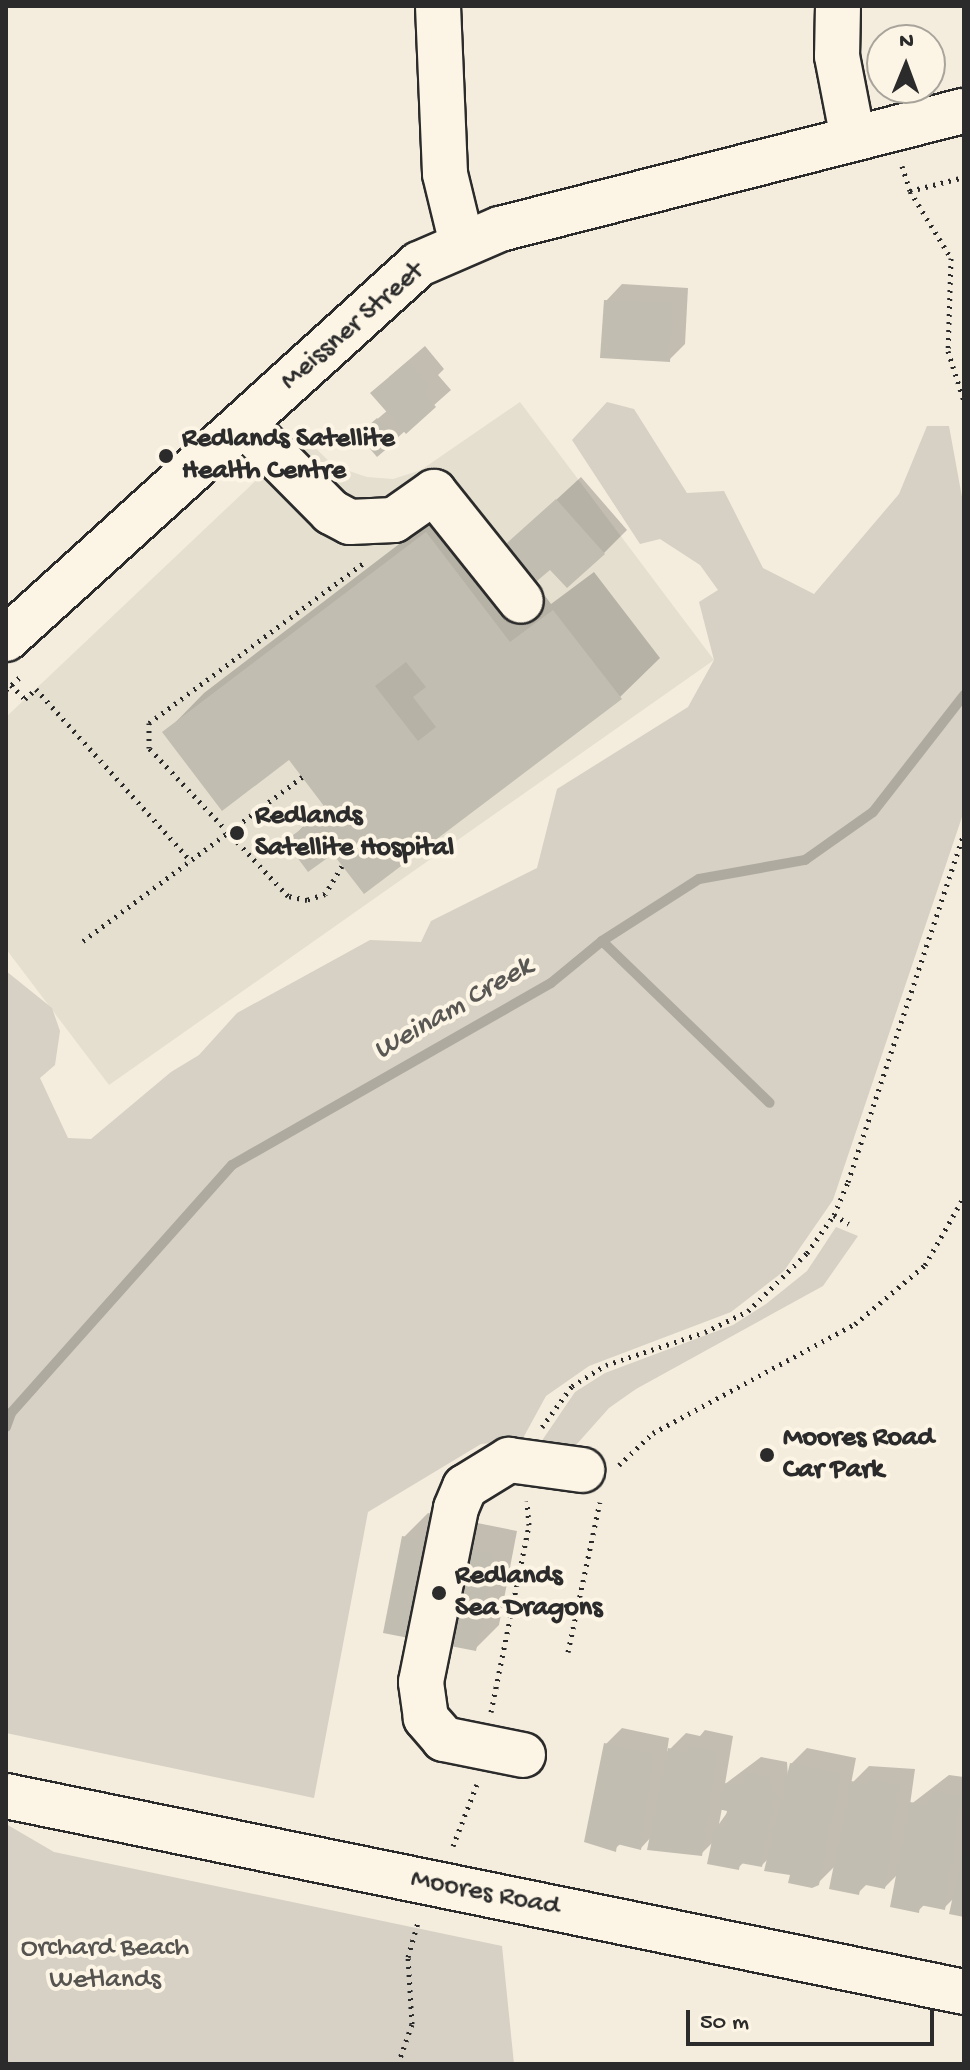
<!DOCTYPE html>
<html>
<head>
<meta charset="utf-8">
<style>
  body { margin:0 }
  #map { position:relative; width:970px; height:2070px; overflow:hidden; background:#f4edde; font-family:"Gochi Hand",sans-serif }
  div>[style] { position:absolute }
  .built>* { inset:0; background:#e5dfd0 }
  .green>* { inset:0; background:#d6d1c4 }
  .shadow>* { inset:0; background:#0003 }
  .stream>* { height:10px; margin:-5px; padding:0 5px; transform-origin:5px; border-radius:5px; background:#afaaa0 }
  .building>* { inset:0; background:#c2bdb1 }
  .path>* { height:5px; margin-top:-2.5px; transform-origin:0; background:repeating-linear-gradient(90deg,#2b2b2b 0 2px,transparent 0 8px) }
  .roads { filter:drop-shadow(2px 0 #2b2b2b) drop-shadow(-2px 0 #2b2b2b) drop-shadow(0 2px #2b2b2b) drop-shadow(0 -2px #2b2b2b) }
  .minor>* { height:44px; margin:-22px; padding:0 22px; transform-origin:22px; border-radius:22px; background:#fcf5e5 }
  .dots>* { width:22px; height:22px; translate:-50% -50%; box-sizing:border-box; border:4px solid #fcf5e5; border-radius:50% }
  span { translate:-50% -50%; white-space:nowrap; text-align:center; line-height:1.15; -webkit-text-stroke:8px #fcf5e5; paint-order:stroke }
  .street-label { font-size:28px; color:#2b2b2b }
  .poi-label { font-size:28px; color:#2b2b2b; font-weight:700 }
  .left { translate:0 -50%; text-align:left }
  .park-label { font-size:28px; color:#565451 }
  .water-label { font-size:30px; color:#595754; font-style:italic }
  .frame { position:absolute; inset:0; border:8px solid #2b2b2b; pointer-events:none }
  .north { position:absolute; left:866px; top:24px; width:80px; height:80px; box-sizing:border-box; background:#fcf5e5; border:2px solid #a8a49b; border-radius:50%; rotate:1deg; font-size:22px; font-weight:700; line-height:32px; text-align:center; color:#2b2b2b }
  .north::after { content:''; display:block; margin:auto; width:28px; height:36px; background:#2b2b2b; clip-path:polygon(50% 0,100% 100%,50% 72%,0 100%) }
  .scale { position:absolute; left:686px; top:2010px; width:248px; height:36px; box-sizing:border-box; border:4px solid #2b2b2b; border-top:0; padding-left:10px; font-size:24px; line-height:28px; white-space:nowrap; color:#2b2b2b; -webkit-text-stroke:6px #fcf5e5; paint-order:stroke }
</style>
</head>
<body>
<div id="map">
  <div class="built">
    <i style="clip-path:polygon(520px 402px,714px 660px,109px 1085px,6px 949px,6px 717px,303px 436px,334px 466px,367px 477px,393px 479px,421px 470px)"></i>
  </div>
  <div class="green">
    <i style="clip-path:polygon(607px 402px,634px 409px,687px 493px,724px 491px,763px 568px,814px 594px,899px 494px,927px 426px,949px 426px,964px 508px,964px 811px,833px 1200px,784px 1271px,731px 1312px,589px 1366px,546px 1396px,522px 1440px,481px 1444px,368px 1512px,314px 1798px,6px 1733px,6px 971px,52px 1008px,60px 1031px,55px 1065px,40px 1078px,68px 1138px,91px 1139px,171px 1072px,199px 1055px,237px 1013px,370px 940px,421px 942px,431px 921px,537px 868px,557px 789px,688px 707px,714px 660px,699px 602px,718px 590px,700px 565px,660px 539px,640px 544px,572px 440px)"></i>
    <i style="clip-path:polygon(836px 1227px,858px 1236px,823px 1286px,636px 1389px,609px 1408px,576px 1445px,541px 1442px,575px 1392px,605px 1373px,733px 1325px,766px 1304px,807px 1271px)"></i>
    <i style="clip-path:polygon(6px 1824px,54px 1852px,502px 1946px,514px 2064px,6px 2064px)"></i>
  </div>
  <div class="shadow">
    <i style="clip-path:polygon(622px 284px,688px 288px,685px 344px,669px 360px,606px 301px)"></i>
    <i style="clip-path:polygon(425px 346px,444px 369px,438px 375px,451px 390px,396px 439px,368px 427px,388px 410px,389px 377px)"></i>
    <i style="clip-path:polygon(581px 477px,627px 530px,604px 553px,550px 567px,534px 581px,551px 604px,594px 572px,660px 658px,620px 697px,333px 851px,288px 842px,325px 804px,289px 757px,165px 733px,204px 693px,466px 493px,506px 546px)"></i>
    <i style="clip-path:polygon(428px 1513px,517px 1531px,499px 1625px,475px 1649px,404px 1537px)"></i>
    <i style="clip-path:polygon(evenodd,622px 1728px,669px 1738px,667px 1752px,686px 1733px,700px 1736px,705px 1730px,733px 1736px,725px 1784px,761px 1757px,787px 1762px,788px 1777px,791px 1764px,807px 1748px,856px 1758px,851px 1784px,869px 1766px,915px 1769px,910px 1805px,949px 1775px,964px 1777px,964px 1917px,955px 1897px,944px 1908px,925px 1904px,918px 1911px,898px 1874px,885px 1887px,867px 1884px,858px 1893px,836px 1865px,818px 1883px,769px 1858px,762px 1865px,744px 1862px,738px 1868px,714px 1841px,701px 1854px,652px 1836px,641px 1848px,621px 1843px,615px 1849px,606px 1744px,622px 1728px,722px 1808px,729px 1810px,719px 1824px,722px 1808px)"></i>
  </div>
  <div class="stream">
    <i style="left:602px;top:941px;width:233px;rotate:44deg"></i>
    <i style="left:6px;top:1427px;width:15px;rotate:-70deg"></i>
    <i style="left:11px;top:1413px;width:332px;rotate:-48.3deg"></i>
    <i style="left:232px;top:1165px;width:367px;rotate:-29.7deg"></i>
    <i style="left:551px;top:983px;width:66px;rotate:-39.5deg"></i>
    <i style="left:602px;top:941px;width:115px;rotate:-32.6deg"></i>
    <i style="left:699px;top:879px;width:108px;rotate:-10.2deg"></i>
    <i style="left:805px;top:860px;width:83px;rotate:-35.2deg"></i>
    <i style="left:873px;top:812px;width:148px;rotate:-52.1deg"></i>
  </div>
  <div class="building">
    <i style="clip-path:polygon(604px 300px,673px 303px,670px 362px,600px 358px)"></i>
    <i style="clip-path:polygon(408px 361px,430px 386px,424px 392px,436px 407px,406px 434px,370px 393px)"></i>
    <i style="clip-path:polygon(377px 418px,397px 440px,377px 457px,358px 435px)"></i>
    <i style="clip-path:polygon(556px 499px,605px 554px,567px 588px,550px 570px,531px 586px,499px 550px)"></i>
    <i style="clip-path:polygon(evenodd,426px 532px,510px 642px,553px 610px,622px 699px,364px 894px,333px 854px,308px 872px,285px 841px,327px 810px,289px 760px,222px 811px,162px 732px,426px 532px,406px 662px,426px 687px,413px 697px,436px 727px,418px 741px,375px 686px,406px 662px)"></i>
    <i style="clip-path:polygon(402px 1536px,495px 1554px,476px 1651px,383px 1633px)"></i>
    <i style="clip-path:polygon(604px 1743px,654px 1754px,641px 1850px,617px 1844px,616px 1852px,584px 1842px)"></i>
    <i style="clip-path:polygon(687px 1745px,718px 1752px,702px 1856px,647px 1850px,668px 1748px,686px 1752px)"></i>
    <i style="clip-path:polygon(790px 1763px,842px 1773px,819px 1885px,812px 1888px,788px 1883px,790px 1875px,764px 1871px)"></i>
    <i style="clip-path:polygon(744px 1772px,772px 1778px,770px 1792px,777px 1794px,762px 1867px,740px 1863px,739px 1870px,707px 1864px,715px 1826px,724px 1828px,727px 1811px,718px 1809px,724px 1783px,741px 1786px)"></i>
    <i style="clip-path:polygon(870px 1779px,900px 1785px,885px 1889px,861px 1884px,859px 1895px,829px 1889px,851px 1781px,869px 1785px)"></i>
    <i style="clip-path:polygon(932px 1790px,962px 1796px,945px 1910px,920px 1905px,919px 1913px,890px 1907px,910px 1802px,928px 1805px)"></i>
    <i style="clip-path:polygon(963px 1850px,964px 1850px,964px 1917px,949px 1914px)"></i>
  </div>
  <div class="path">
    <i style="left:902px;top:166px;width:26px;rotate:72deg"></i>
    <i style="left:910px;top:191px;width:56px;rotate:-14.5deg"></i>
    <i style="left:910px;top:191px;width:79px;rotate:58.5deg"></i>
    <i style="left:951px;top:258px;width:93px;rotate:91.8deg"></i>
    <i style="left:948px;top:351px;width:52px;rotate:72.3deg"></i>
    <i style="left:11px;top:685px;width:20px;rotate:45deg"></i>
    <i style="left:25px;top:699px;width:15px;rotate:-42deg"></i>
    <i style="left:36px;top:689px;width:232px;rotate:48deg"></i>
    <i style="left:6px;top:690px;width:23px;rotate:-43deg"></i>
    <i style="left:342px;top:866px;width:33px;rotate:121deg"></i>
    <i style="left:325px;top:894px;width:19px;rotate:162deg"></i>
    <i style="left:307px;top:900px;width:19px;rotate:-168deg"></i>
    <i style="left:288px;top:896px;width:203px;rotate:-133.2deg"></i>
    <i style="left:149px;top:748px;width:25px;rotate:-90deg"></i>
    <i style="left:149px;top:723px;width:271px;rotate:-36.7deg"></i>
    <i style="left:83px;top:941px;width:274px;rotate:-36.8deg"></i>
    <i style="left:834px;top:1215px;width:17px;rotate:31deg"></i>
    <i style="left:542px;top:1427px;width:51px;rotate:-53.8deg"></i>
    <i style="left:572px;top:1386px;width:40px;rotate:-32deg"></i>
    <i style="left:606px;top:1365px;width:104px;rotate:-18.4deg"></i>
    <i style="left:705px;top:1332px;width:48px;rotate:-26deg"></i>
    <i style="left:748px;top:1311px;width:83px;rotate:-44.5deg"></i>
    <i style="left:807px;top:1253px;width:47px;rotate:-54.6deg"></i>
    <i style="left:834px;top:1215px;width:36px;rotate:-67deg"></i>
    <i style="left:848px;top:1182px;width:367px;rotate:-71.6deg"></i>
    <i style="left:619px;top:1465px;width:47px;rotate:-43.3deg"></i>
    <i style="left:653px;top:1433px;width:230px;rotate:-28.4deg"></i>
    <i style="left:855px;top:1324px;width:92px;rotate:-40.1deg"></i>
    <i style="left:925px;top:1265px;width:78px;rotate:-60.2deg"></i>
    <i style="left:568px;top:1652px;width:153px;rotate:-78deg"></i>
    <i style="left:491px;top:1712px;width:191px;rotate:-78.5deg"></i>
    <i style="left:529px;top:1525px;width:24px;rotate:-95deg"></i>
    <i style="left:453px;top:1846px;width:66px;rotate:-68.8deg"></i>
    <i style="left:398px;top:2064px;width:42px;rotate:-70.7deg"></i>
    <i style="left:412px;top:2024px;width:67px;rotate:-93.4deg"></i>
    <i style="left:408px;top:1957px;width:37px;rotate:-74deg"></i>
  </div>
  <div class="roads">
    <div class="minor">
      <i style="left:438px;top:6px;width:168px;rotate:87.6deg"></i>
      <i style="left:445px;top:174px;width:72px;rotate:76.3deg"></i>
      <i style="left:838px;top:6px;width:50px;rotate:91.1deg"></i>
      <i style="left:837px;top:56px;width:84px;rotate:79deg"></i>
      <i style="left:244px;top:424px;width:124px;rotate:45.3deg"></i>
      <i style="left:331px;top:512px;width:21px;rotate:28deg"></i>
      <i style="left:350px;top:522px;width:44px;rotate:-2.6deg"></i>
      <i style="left:394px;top:520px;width:49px;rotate:-35deg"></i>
      <i style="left:434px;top:492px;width:139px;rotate:51.4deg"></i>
      <i style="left:6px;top:639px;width:558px;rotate:-42.24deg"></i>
      <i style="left:419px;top:264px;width:88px;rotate:-23.4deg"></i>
      <i style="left:500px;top:229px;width:479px;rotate:-14.3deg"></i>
      <i style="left:523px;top:1755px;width:81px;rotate:-168.6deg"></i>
      <i style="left:444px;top:1739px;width:28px;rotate:-131deg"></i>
      <i style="left:426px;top:1718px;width:36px;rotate:-98deg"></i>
      <i style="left:421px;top:1682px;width:177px;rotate:-78.6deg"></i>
      <i style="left:456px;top:1508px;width:23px;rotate:-67deg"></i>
      <i style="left:465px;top:1487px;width:52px;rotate:-31.5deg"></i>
      <i style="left:509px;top:1460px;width:74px;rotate:7.8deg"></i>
      <i style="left:6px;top:1796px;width:978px;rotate:11.56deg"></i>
    </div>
  </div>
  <div class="dots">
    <i style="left:166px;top:456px;background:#2b2b2b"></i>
    <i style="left:237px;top:833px;background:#2b2b2b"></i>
    <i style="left:767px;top:1455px;background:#2b2b2b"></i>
    <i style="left:439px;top:1593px;background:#2b2b2b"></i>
  </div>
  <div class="street-label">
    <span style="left:353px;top:327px;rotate:-41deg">Meissner Street</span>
    <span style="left:485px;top:1894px;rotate:11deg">Moores Road</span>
  </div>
  <div class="poi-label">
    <span class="left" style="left:182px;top:456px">Redlands Satellite<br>Health Centre</span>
    <span class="left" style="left:255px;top:833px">Redlands<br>Satellite Hospital</span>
    <span class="left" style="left:783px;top:1455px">Moores Road<br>Car Park</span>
    <span class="left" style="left:455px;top:1593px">Redlands<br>Sea Dragons</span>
  </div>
  <div class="park-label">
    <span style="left:105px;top:1965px">Orchard Beach<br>Wetlands</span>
  </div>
  <div class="water-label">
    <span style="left:454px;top:1010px;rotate:-30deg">Weinam Creek</span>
  </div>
  <div class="frame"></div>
  <div class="north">N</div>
  <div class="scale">50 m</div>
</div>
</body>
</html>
